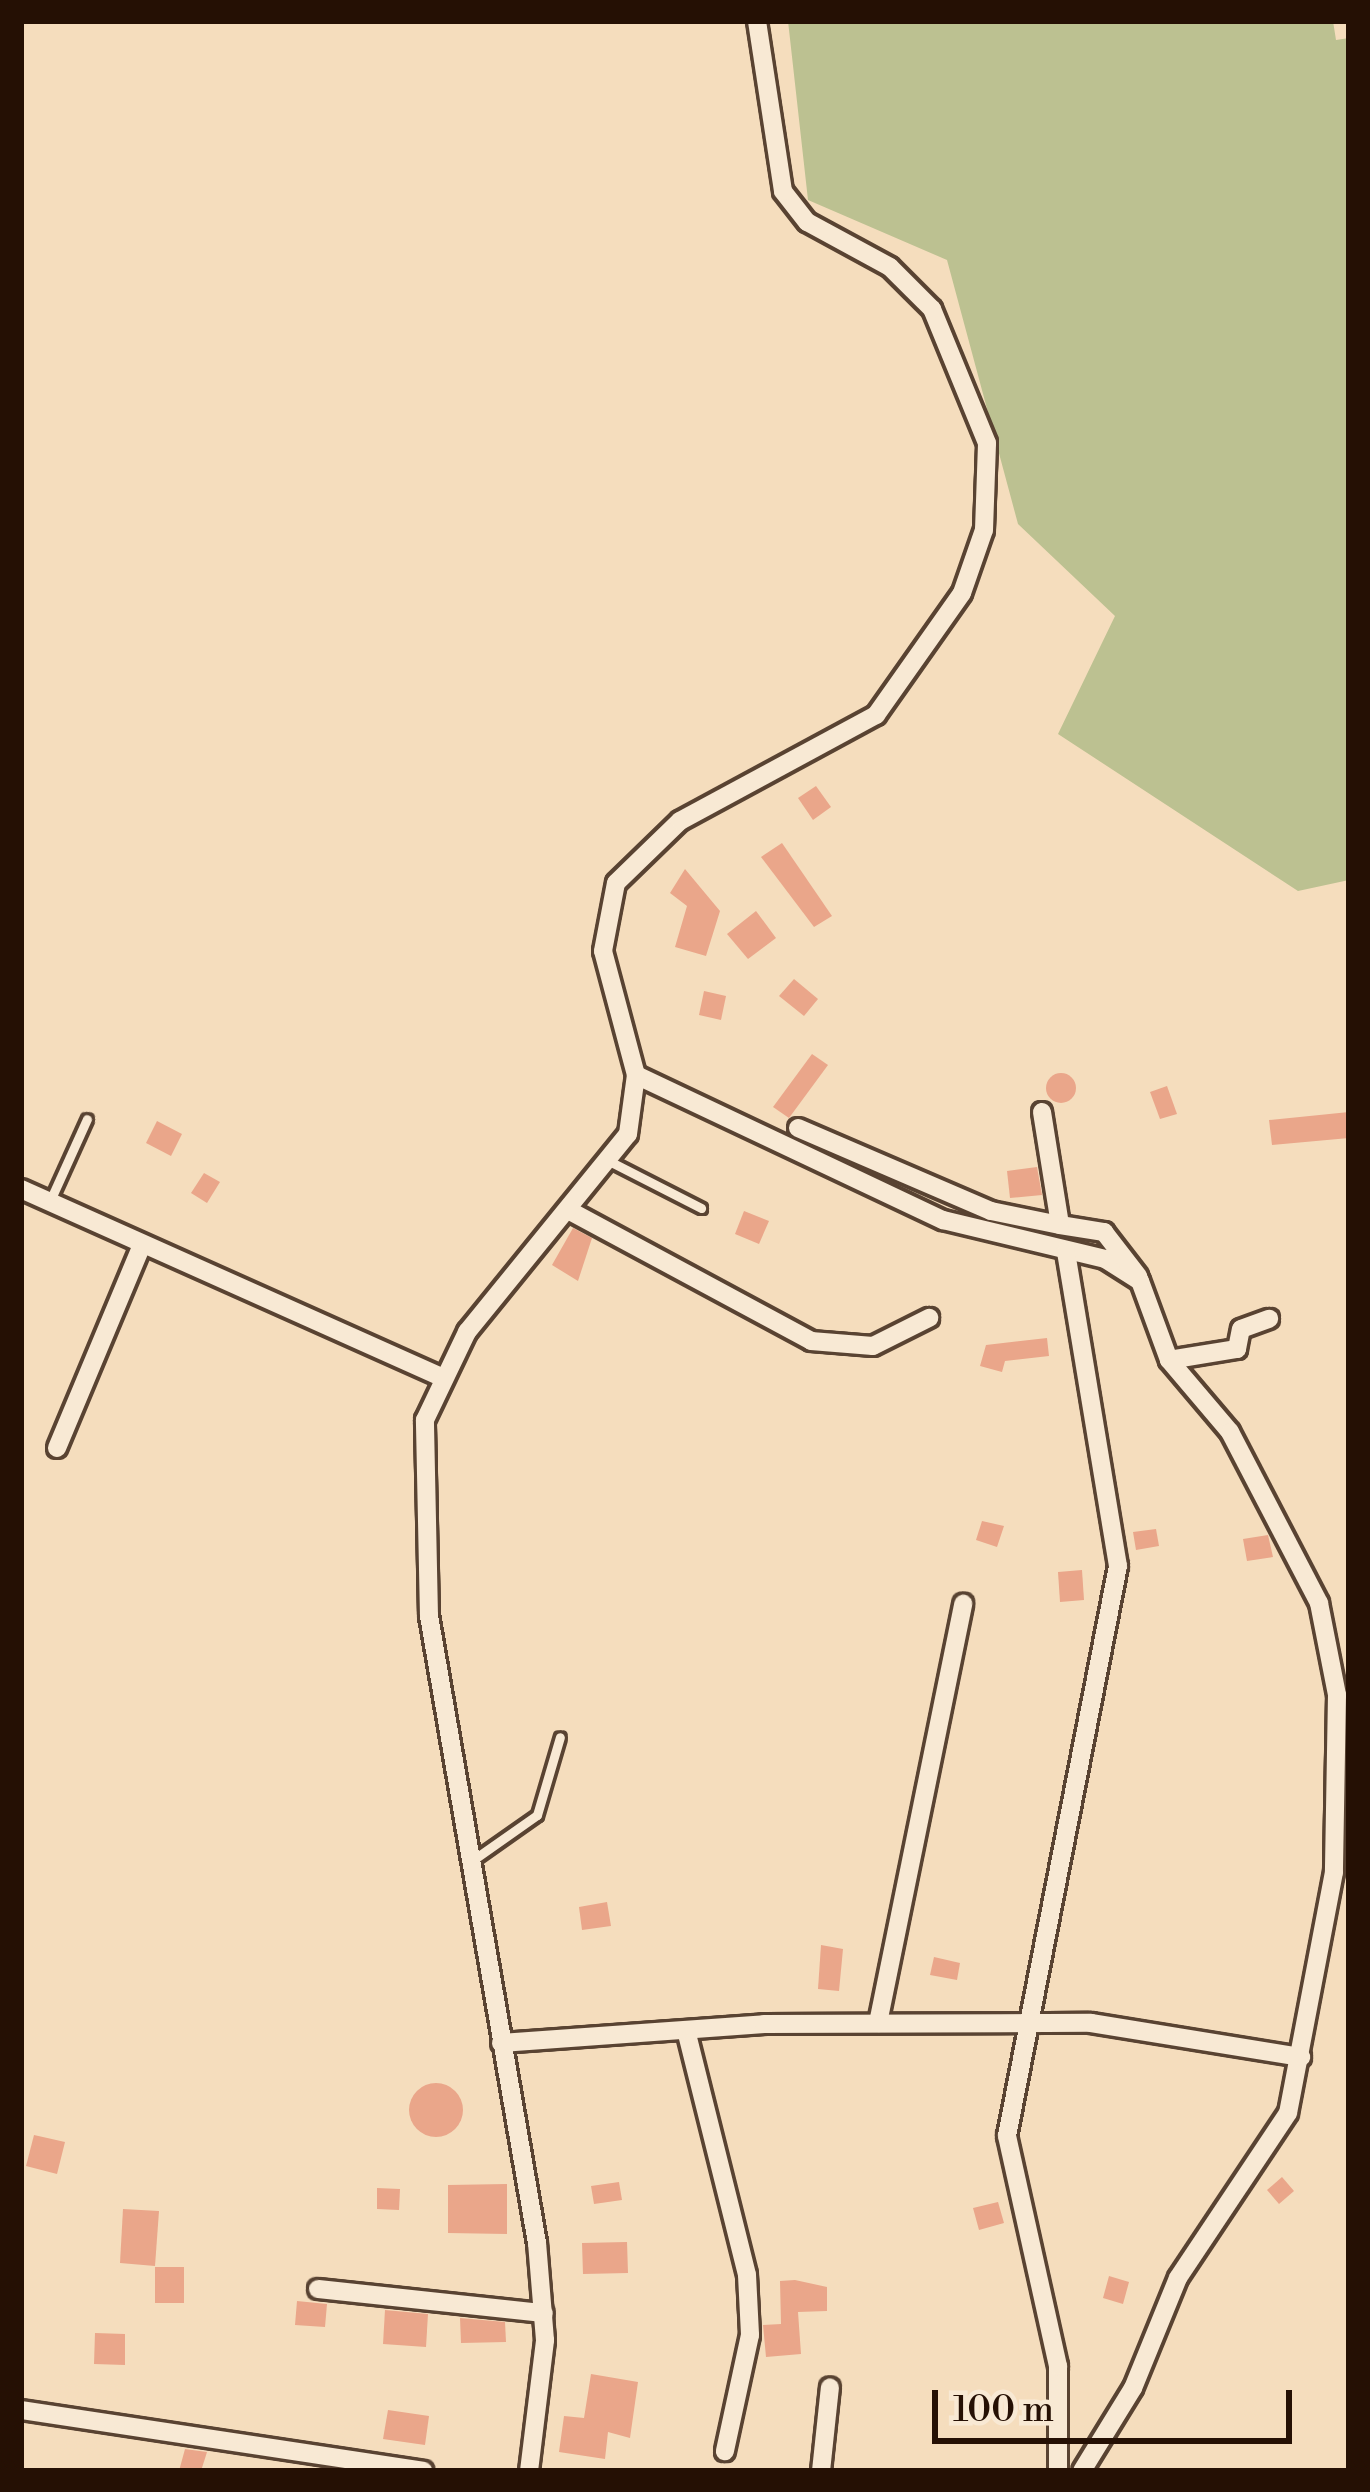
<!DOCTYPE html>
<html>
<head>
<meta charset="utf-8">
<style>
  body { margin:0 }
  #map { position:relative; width:1370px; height:2492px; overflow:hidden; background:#f5ddbd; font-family:"Libre Bodoni",serif }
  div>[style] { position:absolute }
  .green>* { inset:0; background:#bcc191 }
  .building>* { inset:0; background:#eaa68a }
  .round { border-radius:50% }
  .roads { filter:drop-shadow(3px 0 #594332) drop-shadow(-3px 0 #594332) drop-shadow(0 3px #594332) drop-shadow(0 -3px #594332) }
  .lane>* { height:9px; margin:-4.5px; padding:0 4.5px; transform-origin:4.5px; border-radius:4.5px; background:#f8e9d4 }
  .street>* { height:18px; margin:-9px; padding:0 9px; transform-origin:9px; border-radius:9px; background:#f8e9d4 }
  span { translate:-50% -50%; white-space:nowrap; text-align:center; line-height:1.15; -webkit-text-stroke:10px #f8e9d4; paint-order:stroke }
  .frame { position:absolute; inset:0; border:24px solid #251004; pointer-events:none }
  .scale { position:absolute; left:932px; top:2390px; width:360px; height:54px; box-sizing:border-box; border:6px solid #251004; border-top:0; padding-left:15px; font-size:36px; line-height:42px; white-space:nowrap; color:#251004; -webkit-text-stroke:9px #f8e9d4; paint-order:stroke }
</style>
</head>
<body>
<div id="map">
  <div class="green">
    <i style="clip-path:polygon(788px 21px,1333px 21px,1336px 40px,1349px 38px,1349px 880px,1298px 891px,1058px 734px,1115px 616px,1018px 524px,947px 260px,808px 200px)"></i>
  </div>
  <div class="building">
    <i style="clip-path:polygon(816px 786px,831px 807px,813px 820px,798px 798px)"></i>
    <i style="clip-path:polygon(782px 843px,832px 916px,814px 927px,761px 857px)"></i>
    <i style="clip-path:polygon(685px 869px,720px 911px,706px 956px,675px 947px,687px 906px,670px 893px)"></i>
    <i style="clip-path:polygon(756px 911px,776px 938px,748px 959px,727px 934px)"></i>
    <i style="clip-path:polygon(794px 979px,818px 999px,804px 1016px,779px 996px)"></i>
    <i style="clip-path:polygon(704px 991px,726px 996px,721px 1020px,699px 1015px)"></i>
    <i style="clip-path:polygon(812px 1054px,828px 1065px,789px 1118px,773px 1107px)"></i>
    <i class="round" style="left:1046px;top:1073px;width:30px;height:30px"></i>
    <i style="clip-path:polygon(1167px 1086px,1177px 1114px,1160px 1119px,1150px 1092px)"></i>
    <i style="clip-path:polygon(1349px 1112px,1349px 1138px,1272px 1145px,1269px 1120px)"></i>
    <i style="clip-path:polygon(157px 1121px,182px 1134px,171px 1156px,146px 1143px)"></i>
    <i style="clip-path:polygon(1037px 1167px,1042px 1195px,1010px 1198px,1007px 1171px)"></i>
    <i style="clip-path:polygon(204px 1173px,220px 1182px,207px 1203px,191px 1193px)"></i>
    <i style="clip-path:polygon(744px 1211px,769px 1221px,759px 1244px,735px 1234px)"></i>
    <i style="clip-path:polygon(573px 1228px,592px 1238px,578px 1281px,552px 1265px)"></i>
    <i style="clip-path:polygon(1047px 1338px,1049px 1356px,1005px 1361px,1002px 1372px,980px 1366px,986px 1345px)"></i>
    <i style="clip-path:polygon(982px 1521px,1004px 1526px,997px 1547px,976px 1540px)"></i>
    <i style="clip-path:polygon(1156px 1529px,1159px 1546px,1136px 1550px,1133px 1532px)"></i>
    <i style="clip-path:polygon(1268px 1535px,1273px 1557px,1247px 1561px,1243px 1539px)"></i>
    <i style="clip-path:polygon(1082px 1570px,1084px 1600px,1060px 1602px,1058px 1572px)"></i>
    <i style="clip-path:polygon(607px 1902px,611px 1926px,582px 1930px,579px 1907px)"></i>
    <i style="clip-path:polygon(821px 1945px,843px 1949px,839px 1991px,818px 1989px)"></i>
    <i style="clip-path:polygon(934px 1957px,960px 1963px,957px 1980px,930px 1975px)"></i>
    <i class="round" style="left:409px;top:2083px;width:54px;height:54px"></i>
    <i style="clip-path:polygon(34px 2135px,65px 2142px,57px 2174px,26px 2166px)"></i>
    <i style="clip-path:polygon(1282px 2177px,1294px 2191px,1279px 2204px,1267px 2190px)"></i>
    <i style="clip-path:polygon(619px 2182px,622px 2200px,594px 2204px,591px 2186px)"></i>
    <i style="clip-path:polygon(507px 2184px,507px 2234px,448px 2233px,448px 2185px)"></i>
    <i style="clip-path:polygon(377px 2188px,400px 2189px,399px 2210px,377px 2209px)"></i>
    <i style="clip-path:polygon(998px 2202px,1004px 2223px,979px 2230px,973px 2208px)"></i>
    <i style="clip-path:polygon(123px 2209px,159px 2211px,155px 2266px,120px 2263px)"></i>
    <i style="clip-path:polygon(627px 2242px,628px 2273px,583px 2274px,582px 2243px)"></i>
    <i style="clip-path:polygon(155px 2267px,184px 2267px,184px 2303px,155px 2303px)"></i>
    <i style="clip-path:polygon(1109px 2276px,1129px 2282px,1123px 2304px,1103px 2298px)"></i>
    <i style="clip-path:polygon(795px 2280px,827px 2287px,827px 2311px,798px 2312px,801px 2354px,766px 2357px,763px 2325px,781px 2324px,780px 2281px)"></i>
    <i style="clip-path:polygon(297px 2301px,327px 2304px,325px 2327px,295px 2325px)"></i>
    <i style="clip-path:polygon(385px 2310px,428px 2314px,426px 2347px,383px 2344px)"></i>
    <i style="clip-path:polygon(460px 2318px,505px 2322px,506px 2342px,461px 2343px)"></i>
    <i style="clip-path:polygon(95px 2333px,125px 2334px,125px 2365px,94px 2364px)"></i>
    <i style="clip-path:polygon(591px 2374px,638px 2382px,630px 2438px,608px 2432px,605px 2459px,559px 2452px,564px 2416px,584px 2418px)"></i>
    <i style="clip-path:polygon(388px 2410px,429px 2416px,425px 2445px,383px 2439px)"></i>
    <i style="clip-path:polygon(185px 2449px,207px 2452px,201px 2471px,179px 2471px)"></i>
  </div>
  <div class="roads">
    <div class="lane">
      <i style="left:613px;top:1163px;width:99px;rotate:27.1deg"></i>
      <i style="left:49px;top:1203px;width:92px;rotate:-65.7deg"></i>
      <i style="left:473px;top:1860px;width:78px;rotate:-35.1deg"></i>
      <i style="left:537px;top:1815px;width:81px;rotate:-73.6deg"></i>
    </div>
    <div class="street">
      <i style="left:636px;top:1075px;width:340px;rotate:25.3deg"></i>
      <i style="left:943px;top:1220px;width:167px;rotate:13.5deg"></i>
      <i style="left:1105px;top:1259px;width:41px;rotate:32.2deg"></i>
      <i style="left:1140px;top:1281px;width:84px;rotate:69.8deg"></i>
      <i style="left:1169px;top:1360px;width:94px;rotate:49.7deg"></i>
      <i style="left:1230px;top:1432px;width:193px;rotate:62.5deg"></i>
      <i style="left:1319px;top:1603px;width:94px;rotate:78.9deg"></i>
      <i style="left:1337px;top:1695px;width:177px;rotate:91deg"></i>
      <i style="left:1334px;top:1872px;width:245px;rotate:100.8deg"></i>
      <i style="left:1288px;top:2113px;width:198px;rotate:123.7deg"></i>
      <i style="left:1178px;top:2278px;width:119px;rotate:112.2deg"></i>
      <i style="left:1133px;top:2388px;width:97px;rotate:121.6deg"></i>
      <i style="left:1042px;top:1112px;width:114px;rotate:80.9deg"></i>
      <i style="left:1060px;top:1225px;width:45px;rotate:9deg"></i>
      <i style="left:1104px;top:1232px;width:56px;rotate:52.3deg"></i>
      <i style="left:798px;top:1128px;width:210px;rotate:23.3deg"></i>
      <i style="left:991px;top:1211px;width:70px;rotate:11.5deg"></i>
      <i style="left:21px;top:1189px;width:461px;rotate:24.1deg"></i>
      <i style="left:570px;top:1211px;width:274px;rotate:28.3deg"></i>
      <i style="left:811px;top:1341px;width:62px;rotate:4.6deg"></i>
      <i style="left:873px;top:1346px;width:63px;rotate:-26.6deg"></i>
      <i style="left:1169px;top:1360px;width:69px;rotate:-9.2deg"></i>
      <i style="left:1237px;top:1349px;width:20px;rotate:-79deg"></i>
      <i style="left:1241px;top:1329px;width:30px;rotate:-20deg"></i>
      <i style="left:57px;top:1448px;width:215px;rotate:-67.3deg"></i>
      <i style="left:878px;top:2023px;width:428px;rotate:-78.5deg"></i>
      <i style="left:686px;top:2030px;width:252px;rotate:76deg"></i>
      <i style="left:747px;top:2275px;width:60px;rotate:87.1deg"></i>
      <i style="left:750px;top:2335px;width:119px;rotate:102.2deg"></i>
      <i style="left:501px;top:2043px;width:264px;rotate:-4.1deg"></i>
      <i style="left:764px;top:2024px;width:327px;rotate:-0.2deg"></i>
      <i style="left:1091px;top:2023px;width:213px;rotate:9.2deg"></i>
      <i style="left:318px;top:2289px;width:227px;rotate:6.1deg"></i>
      <i style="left:21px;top:2410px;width:407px;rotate:8.6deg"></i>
      <i style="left:529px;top:2471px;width:132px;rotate:-83deg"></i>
      <i style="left:545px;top:2340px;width:97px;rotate:-94.7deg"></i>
      <i style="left:537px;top:2243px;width:636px;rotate:-99.77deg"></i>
      <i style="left:429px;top:1616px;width:196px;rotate:-91.2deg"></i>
      <i style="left:425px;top:1420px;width:98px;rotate:-64.5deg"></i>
      <i style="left:467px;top:1332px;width:255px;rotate:-50.9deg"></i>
      <i style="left:628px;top:1134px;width:60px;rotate:-82.3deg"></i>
      <i style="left:636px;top:1075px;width:128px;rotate:-104.9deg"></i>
      <i style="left:603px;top:951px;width:69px;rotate:-79.2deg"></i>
      <i style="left:616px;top:883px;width:89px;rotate:-44.1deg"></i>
      <i style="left:680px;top:821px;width:223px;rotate:-28.4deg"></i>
      <i style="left:876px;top:715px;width:149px;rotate:-54.8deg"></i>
      <i style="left:962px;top:593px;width:67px;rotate:-70.8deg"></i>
      <i style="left:984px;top:530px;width:87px;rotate:-88deg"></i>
      <i style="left:987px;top:443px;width:145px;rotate:-112.3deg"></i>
      <i style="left:932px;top:309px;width:59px;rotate:-135deg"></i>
      <i style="left:890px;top:267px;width:94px;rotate:-151.5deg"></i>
      <i style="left:807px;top:222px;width:39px;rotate:-128deg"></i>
      <i style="left:783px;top:191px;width:172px;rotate:-98.7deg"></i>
      <i style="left:821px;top:2471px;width:84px;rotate:-83.9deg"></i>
      <i style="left:1058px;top:2471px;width:105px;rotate:-90deg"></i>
      <i style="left:1058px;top:2366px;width:236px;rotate:-102.5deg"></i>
      <i style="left:1007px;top:2136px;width:581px;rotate:-78.98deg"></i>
      <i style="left:1118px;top:1566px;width:319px;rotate:-99.4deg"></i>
    </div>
  </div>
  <div class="frame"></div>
  <div class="scale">100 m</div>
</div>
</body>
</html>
